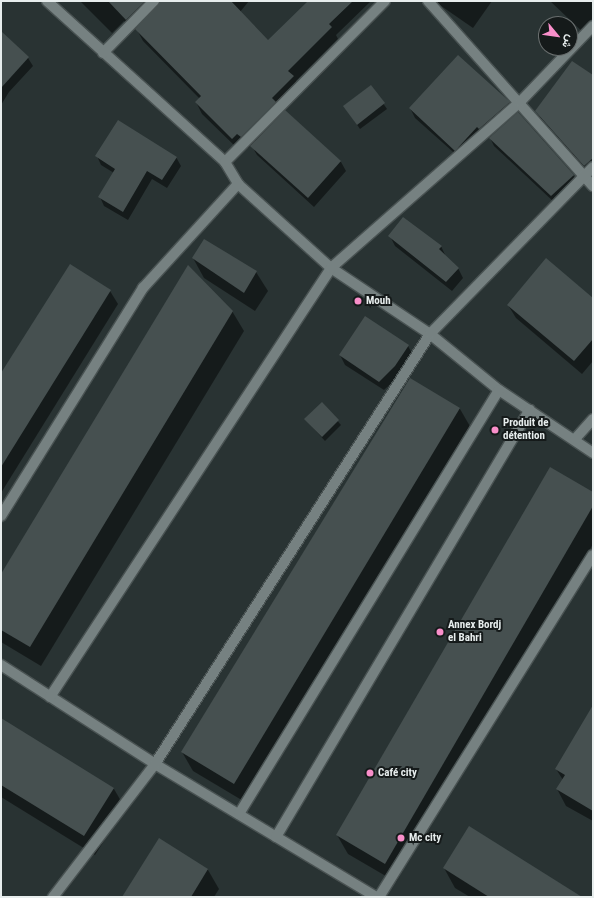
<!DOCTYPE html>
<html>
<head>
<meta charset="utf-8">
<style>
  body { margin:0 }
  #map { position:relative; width:594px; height:898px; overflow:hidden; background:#293333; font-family:"Roboto Condensed",Vazirmatn,sans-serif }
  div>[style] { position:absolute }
  .shadow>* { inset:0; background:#0007 }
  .building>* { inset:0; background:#465050 }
  .roads { filter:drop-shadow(1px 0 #495252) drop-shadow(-1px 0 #495252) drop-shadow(0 1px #495252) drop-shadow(0 -1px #495252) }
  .street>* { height:10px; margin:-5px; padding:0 5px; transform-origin:5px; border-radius:5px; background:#768181 }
  .dots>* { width:11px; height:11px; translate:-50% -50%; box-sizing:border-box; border:2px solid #151a1a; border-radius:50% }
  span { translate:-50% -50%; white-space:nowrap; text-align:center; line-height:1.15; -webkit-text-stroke:4px #151a1a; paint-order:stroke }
  .poi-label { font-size:11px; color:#e7eded; font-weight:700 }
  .left { translate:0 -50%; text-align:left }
  .frame { position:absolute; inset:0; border:2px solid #e7eded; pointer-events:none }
  .north { position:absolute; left:538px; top:16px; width:40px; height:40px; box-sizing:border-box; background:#151a1a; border:1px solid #696e6e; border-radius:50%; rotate:119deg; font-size:11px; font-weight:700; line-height:16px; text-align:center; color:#e7eded }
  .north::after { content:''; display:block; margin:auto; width:14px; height:18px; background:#f98fca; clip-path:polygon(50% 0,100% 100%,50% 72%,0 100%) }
</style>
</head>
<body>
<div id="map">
  <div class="shadow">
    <i style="clip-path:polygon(80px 1px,157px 1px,158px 4px,188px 1px,249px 1px,240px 12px,268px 41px,309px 1px,371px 1px,336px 35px,338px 39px,296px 81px,300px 88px,279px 109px,282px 115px,285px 112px,341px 162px,346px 171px,314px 207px,257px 155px,251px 145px,248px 148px,244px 145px,239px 150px,202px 114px,196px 102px,200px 99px,143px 41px,136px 28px,133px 31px,124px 21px,112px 33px)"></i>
    <i style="clip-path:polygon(434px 1px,492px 1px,473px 28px)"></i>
    <i style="clip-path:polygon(550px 1px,593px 1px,593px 38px,592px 36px,589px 38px)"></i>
    <i style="clip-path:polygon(1px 33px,28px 58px,33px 66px,9px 92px,1px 105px)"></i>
    <i style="clip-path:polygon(458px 56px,509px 103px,514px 112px,461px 159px,415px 118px,410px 108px)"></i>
    <i style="clip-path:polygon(593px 76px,593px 175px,591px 177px,543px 123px,536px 111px)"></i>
    <i style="clip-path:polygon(371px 86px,387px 109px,360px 129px,344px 106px)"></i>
    <i style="clip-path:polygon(490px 138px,573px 175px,578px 183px,555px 203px,494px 146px)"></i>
    <i style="clip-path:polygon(97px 156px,176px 157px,181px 166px,167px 188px,152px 179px,128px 220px,104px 206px,100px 197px,114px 173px,101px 165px)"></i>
    <i style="clip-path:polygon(390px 236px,441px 246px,446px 257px,458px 268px,463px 278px,452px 291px,395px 246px)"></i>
    <i style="clip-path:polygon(193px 258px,256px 272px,268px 291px,255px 311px,204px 278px)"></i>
    <i style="clip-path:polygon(70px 266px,110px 291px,118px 304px,1px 493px,1px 378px)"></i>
    <i style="clip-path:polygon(593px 299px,593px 361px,582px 374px,516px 318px,508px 305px)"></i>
    <i style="clip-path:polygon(232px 311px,244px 331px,41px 666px,1px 642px,1px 576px)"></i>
    <i style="clip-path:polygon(408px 346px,413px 355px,400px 375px,384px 390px,345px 365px,340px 355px)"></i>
    <i style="clip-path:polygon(410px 379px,460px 409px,471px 428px,245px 802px,193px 771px,182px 752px)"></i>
    <i style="clip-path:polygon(322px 403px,341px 425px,325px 441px,305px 419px)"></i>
    <i style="clip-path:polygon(593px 493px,593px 544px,396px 882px,348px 854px,337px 835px)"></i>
    <i style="clip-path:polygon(593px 707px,593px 821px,566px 806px,557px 789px,563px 780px,556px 769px)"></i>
    <i style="clip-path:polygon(1px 719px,114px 789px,125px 808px,95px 855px,1px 797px)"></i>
    <i style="clip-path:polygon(159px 839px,208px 870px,219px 889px,214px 897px,123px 897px)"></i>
    <i style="clip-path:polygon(444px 868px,580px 897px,470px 897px,455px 888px)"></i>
  </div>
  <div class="building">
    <i style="clip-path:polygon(108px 1px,145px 1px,126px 20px)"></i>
    <i style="clip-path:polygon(160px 1px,231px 1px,268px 40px,308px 1px,353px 1px,329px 24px,332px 27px,288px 71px,294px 76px,272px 98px,276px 102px,241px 137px,237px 134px,232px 139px,195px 102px,201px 96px,135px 29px)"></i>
    <i style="clip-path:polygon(1px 31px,29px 57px,1px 88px)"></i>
    <i style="clip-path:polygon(458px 55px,510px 102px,479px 129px,477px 127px,455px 151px,409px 108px)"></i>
    <i style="clip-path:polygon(572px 61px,593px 75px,593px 158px,584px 166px,535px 111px)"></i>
    <i style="clip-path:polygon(371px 85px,385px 103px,357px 125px,343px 106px)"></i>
    <i style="clip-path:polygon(285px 110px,341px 161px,308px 198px,250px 146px)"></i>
    <i style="clip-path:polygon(518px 112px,574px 175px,551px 196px,489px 138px)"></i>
    <i style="clip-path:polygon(118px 120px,177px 157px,162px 180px,147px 171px,123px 212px,98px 197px,115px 169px,95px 156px)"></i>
    <i style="clip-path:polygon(403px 217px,442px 246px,439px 249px,459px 268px,446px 282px,388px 236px)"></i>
    <i style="clip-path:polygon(204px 239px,257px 271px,244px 293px,192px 258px)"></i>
    <i style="clip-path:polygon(546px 258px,593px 298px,593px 339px,574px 361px,507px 305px)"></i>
    <i style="clip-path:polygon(70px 264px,111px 290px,1px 467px,1px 373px)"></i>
    <i style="clip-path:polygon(188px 265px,233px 311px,30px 647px,1px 630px,1px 574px)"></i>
    <i style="clip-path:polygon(365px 316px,409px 345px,395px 366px,379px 382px,339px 355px)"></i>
    <i style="clip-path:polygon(410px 378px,460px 408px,234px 784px,181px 752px)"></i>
    <i style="clip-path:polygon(322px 402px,339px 420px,322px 437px,304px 419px)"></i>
    <i style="clip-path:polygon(550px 467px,593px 492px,593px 506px,385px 864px,336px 835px)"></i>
    <i style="clip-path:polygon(593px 705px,593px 811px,556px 789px,565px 775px,555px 769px)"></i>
    <i style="clip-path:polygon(1px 718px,114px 788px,84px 836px,1px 785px)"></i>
    <i style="clip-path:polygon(469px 826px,582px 897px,489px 897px,443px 868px)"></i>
    <i style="clip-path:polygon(159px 838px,208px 869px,191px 897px,122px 897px)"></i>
  </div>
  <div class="roads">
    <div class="street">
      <i style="left:47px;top:1px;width:240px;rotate:42.1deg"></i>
      <i style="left:225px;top:162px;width:26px;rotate:59deg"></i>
      <i style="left:238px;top:184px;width:125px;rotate:42.1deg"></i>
      <i style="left:331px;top:268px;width:119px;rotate:33.7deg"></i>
      <i style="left:430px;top:334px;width:89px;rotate:39.1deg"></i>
      <i style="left:499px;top:390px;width:113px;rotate:33.8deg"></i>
      <i style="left:428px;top:1px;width:248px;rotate:48.3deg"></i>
      <i style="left:103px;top:53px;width:73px;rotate:-45.6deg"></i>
      <i style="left:225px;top:162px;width:227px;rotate:-45.2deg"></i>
      <i style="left:575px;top:439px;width:27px;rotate:-48deg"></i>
      <i style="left:1px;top:516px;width:269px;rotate:-58.1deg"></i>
      <i style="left:143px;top:288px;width:141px;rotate:-47.6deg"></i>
      <i style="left:1px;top:665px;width:183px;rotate:32.7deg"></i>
      <i style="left:155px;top:764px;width:258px;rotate:31deg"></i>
      <i style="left:50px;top:697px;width:513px;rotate:-56.77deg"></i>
      <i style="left:331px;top:268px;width:252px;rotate:-41.3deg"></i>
      <i style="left:520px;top:102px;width:105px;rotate:-46.2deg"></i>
      <i style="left:239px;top:814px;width:497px;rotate:-58.5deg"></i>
      <i style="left:276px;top:837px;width:497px;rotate:-59.3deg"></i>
      <i style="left:53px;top:897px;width:168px;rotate:-52.5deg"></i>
      <i style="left:155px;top:764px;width:510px;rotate:-57.4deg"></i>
      <i style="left:430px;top:334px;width:233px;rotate:-45.7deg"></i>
      <i style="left:379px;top:897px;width:403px;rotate:-58deg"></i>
    </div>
  </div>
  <div class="dots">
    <i style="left:358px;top:301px;background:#f98fca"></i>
    <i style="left:495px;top:430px;background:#f98fca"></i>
    <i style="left:440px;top:632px;background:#f98fca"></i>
    <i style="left:370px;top:773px;background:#f98fca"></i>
    <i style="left:401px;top:838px;background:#f98fca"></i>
  </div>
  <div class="poi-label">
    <span class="left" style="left:366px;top:301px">Mouh</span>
    <span class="left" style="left:503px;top:430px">Produit de<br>détention</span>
    <span class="left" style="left:448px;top:632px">Annex Bordj<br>el Bahri</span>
    <span class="left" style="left:378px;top:773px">Café city</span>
    <span class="left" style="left:409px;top:838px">Mc city</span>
  </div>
  <div class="frame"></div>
  <div class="north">ش</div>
</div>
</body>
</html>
